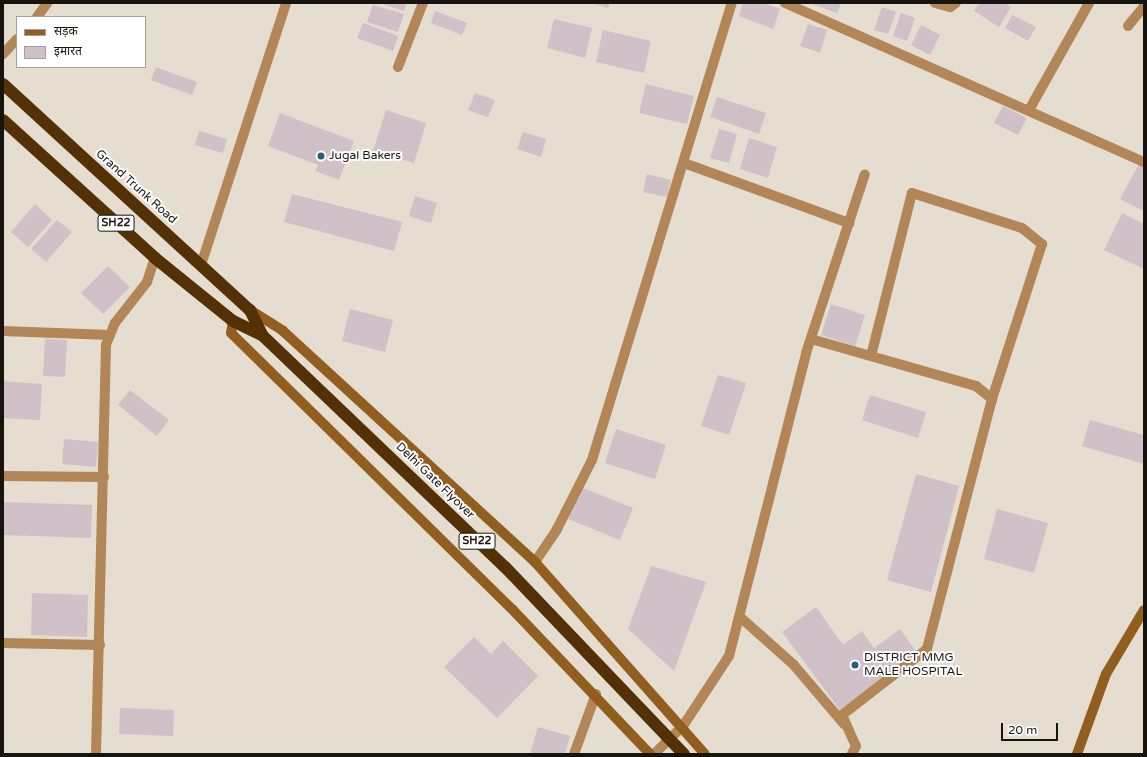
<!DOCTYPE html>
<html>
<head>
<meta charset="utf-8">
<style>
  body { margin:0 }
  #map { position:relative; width:1147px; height:757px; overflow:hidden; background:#e5ddd0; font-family:"Varela Round","Noto Sans Devanagari",sans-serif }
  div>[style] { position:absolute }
  .building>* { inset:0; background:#d0c0c8 }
  .street>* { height:10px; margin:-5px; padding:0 5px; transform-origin:5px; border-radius:5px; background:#b28657 }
  .secondary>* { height:10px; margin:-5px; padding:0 5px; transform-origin:5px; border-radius:5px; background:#915e1f }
  .highway>* { height:12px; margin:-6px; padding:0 6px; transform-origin:6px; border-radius:6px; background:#533104 }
  .highway-bridge>* { height:12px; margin:-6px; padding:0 6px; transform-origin:6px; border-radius:6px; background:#533104 }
  .dots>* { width:11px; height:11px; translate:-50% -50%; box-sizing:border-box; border:2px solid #fff; border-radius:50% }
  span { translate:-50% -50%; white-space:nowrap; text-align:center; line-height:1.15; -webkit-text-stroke:4px #fff; paint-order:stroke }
  .shield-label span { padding:1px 3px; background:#fff; border:1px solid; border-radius:3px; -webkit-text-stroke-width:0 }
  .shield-label { font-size:11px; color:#16140f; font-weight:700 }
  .poi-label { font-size:12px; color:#16140f }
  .left { translate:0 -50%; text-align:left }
  .street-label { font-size:12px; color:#16140f }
  .frame { position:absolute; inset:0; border:4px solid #16140f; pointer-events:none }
  .legend { position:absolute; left:16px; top:16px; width:130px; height:52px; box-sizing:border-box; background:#fff; border:1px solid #a2a19f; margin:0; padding:5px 7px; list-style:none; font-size:12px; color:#16140f }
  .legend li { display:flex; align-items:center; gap:8px; height:20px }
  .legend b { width:20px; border:1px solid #a2a19f }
  .scale { position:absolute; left:1001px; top:723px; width:57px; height:18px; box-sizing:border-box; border:2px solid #16140f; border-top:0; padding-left:5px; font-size:12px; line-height:14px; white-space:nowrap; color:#16140f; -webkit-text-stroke:3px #fff; paint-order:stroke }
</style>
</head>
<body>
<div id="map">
  <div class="building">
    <i style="clip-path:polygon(380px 3px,407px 3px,404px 11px)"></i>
    <i style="clip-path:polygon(591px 3px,610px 3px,608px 8px)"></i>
    <i style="clip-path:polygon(743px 3px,763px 3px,780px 9px,773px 29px,739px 16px)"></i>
    <i style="clip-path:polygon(809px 3px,841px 3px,837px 13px)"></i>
    <i style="clip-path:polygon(979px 3px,1005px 3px,1011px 7px,999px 27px,974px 11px)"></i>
    <i style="clip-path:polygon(373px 5px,404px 14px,398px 32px,367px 22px)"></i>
    <i style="clip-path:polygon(882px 7px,896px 12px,888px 34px,874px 30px)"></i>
    <i style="clip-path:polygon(435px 11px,467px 23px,462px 35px,431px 23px)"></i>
    <i style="clip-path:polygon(901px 13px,915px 18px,907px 41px,893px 36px)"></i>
    <i style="clip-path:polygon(1012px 15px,1036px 27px,1028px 41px,1005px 28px)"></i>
    <i style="clip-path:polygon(554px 19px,592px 28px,585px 58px,547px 48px)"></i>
    <i style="clip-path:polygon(363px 23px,398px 36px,393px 51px,357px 38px)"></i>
    <i style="clip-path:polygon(808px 24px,827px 30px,820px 53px,800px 46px)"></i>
    <i style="clip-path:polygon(921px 25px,940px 35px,930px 55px,911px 45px)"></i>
    <i style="clip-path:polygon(603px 30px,651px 41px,644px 73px,596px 62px)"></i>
    <i style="clip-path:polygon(156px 67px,197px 82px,192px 95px,151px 80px)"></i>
    <i style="clip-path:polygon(646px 84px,694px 96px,687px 124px,639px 113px)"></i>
    <i style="clip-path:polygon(475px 93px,495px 100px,488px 117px,468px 110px)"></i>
    <i style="clip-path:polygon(717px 97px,766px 113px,759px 134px,710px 117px)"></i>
    <i style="clip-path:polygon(1003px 106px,1027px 118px,1018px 135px,994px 123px)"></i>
    <i style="clip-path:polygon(386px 110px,426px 123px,414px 163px,373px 151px)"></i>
    <i style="clip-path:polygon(280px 113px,354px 141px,339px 180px,315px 171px,318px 165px,268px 146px)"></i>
    <i style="clip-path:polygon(719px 129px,737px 134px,729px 163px,710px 158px)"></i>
    <i style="clip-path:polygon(199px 131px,227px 139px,223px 153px,195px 145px)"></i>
    <i style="clip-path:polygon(523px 132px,546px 139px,541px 157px,517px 149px)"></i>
    <i style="clip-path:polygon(749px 138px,777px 147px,768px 178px,740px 169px)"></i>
    <i style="clip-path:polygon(1139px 164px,1144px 167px,1144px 211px,1120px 199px)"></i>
    <i style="clip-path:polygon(647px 174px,671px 180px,667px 197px,643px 192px)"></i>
    <i style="clip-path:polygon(292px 194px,402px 222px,394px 251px,284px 222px)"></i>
    <i style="clip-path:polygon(415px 196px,437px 203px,431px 223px,409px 216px)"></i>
    <i style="clip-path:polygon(35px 204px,52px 220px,28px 247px,11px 232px)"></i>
    <i style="clip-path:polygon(1122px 213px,1144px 224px,1144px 269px,1104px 250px)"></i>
    <i style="clip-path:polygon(57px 220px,72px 232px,46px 262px,31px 249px)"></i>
    <i style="clip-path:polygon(108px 266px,130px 287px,103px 314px,81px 293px)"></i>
    <i style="clip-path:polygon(831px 304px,865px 315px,855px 346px,821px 335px)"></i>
    <i style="clip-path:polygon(350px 309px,393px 320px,385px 352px,342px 341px)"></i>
    <i style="clip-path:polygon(45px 339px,67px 340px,65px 377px,43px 376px)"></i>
    <i style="clip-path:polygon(718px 375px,746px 383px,729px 435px,701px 426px)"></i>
    <i style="clip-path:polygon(3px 381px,42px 384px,40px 420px,3px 418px)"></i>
    <i style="clip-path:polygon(130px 390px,169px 420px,157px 436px,118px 405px)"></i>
    <i style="clip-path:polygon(870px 395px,926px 412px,918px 438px,862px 420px)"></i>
    <i style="clip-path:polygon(1090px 420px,1144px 435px,1144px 464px,1082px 446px)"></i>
    <i style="clip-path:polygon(616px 429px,666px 445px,655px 479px,605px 463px)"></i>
    <i style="clip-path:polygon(64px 439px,98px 442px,96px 467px,62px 464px)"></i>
    <i style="clip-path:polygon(916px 474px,959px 486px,931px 592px,887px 580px)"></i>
    <i style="clip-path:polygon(581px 487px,633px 508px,620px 540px,568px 519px)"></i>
    <i style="clip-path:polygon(3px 502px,92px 505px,91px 538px,3px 535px)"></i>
    <i style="clip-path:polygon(997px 509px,1048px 523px,1034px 573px,984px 559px)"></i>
    <i style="clip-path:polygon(651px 566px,706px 582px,674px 671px,628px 629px)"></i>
    <i style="clip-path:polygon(32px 593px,88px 595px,87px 637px,31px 635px)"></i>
    <i style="clip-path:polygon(816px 607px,843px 645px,862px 631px,874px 648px,900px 629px,918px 654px,840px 710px,782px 632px)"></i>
    <i style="clip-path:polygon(474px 637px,491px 654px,503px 641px,538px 676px,497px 718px,444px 667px)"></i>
    <i style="clip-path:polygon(120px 708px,174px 710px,173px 736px,119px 734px)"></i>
    <i style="clip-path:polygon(538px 727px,570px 736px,565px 754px,530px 754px)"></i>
  </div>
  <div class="street">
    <i style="left:785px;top:3px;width:393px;rotate:23.9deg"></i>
    <i style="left:935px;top:3px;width:16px;rotate:15deg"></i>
    <i style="left:950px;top:7px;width:7px;rotate:-34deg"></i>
    <i style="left:37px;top:17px;width:17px;rotate:-54deg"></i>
    <i style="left:1128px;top:26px;width:26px;rotate:-51deg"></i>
    <i style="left:3px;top:54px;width:21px;rotate:-47deg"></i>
    <i style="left:398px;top:67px;width:69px;rotate:-68.7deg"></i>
    <i style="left:1029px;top:110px;width:123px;rotate:-60.7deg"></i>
    <i style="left:684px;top:163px;width:176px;rotate:20deg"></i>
    <i style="left:201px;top:265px;width:275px;rotate:-72deg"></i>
    <i style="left:3px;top:331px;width:107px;rotate:2.1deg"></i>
    <i style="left:811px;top:339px;width:172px;rotate:15.9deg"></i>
    <i style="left:976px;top:386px;width:21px;rotate:39deg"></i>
    <i style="left:992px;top:399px;width:258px;rotate:104.6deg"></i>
    <i style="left:927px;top:649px;width:108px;rotate:142.2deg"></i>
    <i style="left:842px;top:715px;width:34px;rotate:66deg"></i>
    <i style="left:856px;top:746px;width:9px;rotate:117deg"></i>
    <i style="left:871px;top:356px;width:168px;rotate:-75.9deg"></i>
    <i style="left:912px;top:193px;width:115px;rotate:17.7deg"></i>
    <i style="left:1022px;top:228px;width:26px;rotate:39deg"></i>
    <i style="left:1042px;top:244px;width:163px;rotate:107.9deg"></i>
    <i style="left:3px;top:476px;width:101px;rotate:0.6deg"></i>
    <i style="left:535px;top:562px;width:40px;rotate:-56deg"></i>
    <i style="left:557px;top:529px;width:77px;rotate:-63.1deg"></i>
    <i style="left:592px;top:460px;width:478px;rotate:-73deg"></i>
    <i style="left:740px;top:617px;width:71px;rotate:41.6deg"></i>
    <i style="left:793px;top:664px;width:79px;rotate:49.6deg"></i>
    <i style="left:3px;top:643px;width:97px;rotate:1.2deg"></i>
    <i style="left:96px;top:754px;width:409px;rotate:-88.6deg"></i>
    <i style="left:106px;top:345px;width:24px;rotate:-68deg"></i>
    <i style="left:115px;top:323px;width:52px;rotate:-52deg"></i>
    <i style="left:147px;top:282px;width:25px;rotate:-72deg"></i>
    <i style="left:574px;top:754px;width:64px;rotate:-69.9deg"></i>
    <i style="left:654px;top:754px;width:40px;rotate:-44deg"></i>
    <i style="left:683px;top:726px;width:84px;rotate:-56.7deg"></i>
    <i style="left:729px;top:656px;width:313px;rotate:-75.7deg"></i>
    <i style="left:806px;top:353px;width:188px;rotate:-71.8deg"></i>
  </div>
  <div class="secondary">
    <i style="left:250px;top:310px;width:39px;rotate:32deg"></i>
    <i style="left:283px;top:331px;width:342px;rotate:42.5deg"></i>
    <i style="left:535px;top:562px;width:256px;rotate:48.5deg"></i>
    <i style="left:233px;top:321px;width:12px;rotate:99deg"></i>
    <i style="left:231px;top:333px;width:394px;rotate:44.5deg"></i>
    <i style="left:512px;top:609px;width:200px;rotate:46.4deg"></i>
    <i style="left:1077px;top:754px;width:85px;rotate:-70.1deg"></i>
    <i style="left:1106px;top:674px;width:74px;rotate:-59.3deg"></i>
  </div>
  <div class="highway">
    <i style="left:3px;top:84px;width:335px;rotate:42.5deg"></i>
    <i style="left:250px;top:310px;width:28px;rotate:64deg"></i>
    <i style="left:3px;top:120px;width:205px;rotate:42.2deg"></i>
    <i style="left:155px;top:258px;width:100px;rotate:38.9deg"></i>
    <i style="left:233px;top:321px;width:32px;rotate:26deg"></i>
  </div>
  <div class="highway-bridge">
    <i style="left:262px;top:335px;width:336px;rotate:43.7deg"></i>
    <i style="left:505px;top:567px;width:259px;rotate:46.3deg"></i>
  </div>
  <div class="dots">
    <i style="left:321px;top:156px;background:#265e78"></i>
    <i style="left:855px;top:665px;background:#265e78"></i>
  </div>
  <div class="shield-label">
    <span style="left:116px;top:223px">SH22</span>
    <span style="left:477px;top:541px">SH22</span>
  </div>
  <div class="poi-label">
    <span class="left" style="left:329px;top:156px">Jugal Bakers</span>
    <span class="left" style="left:864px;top:665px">DISTRICT MMG<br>MALE HOSPITAL</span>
  </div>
  <div class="street-label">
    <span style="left:136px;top:187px;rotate:42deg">Grand Trunk Road</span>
    <span style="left:435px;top:481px;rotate:44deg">Delhi Gate Flyover</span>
  </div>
  <div class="frame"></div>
  <ul class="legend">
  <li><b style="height:5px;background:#915e1f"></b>सड़क</li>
  <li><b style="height:11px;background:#d0c0c8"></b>इमारत</li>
  </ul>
  <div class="scale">20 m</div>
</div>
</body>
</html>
